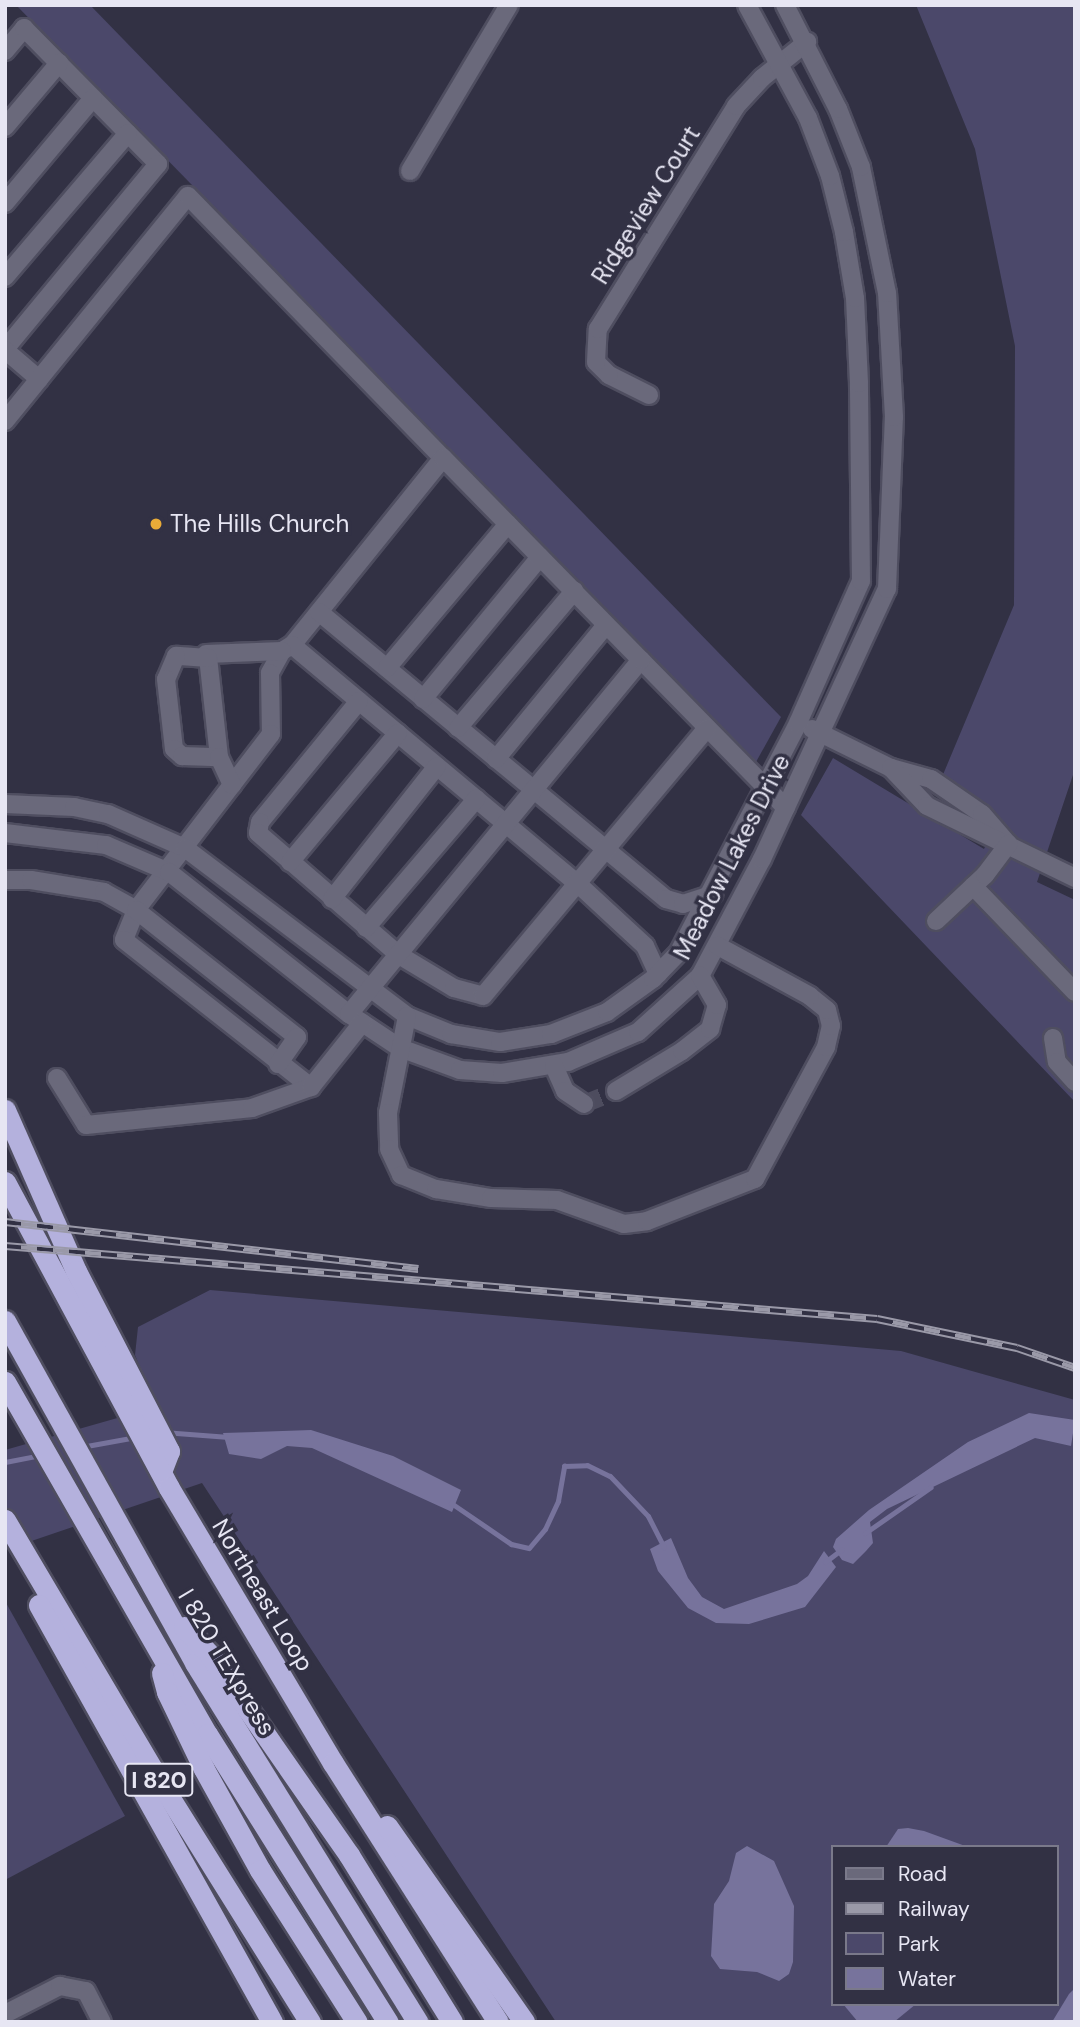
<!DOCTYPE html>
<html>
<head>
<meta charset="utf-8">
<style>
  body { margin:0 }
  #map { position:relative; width:1080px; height:2027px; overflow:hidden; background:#323144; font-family:"DM Sans",sans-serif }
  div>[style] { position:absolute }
  .green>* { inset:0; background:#4b486a }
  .water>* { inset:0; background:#77739c }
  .stream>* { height:5px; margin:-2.5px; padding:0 2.5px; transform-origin:2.5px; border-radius:2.5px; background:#77739c }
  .minor-tunnel>* { height:18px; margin-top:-9px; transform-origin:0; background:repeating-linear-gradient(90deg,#4d4c5e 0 18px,transparent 0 27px) }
  .roads { filter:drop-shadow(2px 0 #4f4e60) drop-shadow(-2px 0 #4f4e60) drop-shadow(0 2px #4f4e60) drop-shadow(0 -2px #4f4e60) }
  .minor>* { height:18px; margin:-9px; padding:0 9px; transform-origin:9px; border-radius:9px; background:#6a697b }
  .highway>* { height:21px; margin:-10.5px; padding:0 10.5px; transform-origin:10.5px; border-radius:10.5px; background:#b4b1dd }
  .rail>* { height:8px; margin-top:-4px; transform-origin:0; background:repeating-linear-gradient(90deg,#323144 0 16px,#9a99a8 0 32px); box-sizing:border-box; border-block:2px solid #9a99a8 }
  .dots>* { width:19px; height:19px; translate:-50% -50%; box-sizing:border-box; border:4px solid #323144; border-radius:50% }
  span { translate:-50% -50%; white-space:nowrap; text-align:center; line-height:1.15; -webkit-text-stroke:7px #323144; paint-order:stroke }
  .shield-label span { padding:2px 5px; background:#323144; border:2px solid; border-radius:5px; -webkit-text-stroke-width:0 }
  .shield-label { font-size:23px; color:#e7e6f3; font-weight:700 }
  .street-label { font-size:24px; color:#e7e6f3 }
  .poi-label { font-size:24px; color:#e7e6f3 }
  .left { translate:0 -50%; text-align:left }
  .frame { position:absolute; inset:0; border:7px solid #e7e6f3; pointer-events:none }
  .legend { position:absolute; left:831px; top:1845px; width:228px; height:161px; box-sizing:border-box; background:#323144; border:2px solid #7a798a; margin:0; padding:9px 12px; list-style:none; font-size:21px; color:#e7e6f3 }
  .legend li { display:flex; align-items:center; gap:14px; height:35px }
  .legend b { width:35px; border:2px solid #7a798a }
</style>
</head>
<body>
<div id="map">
  <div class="green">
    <i style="clip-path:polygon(16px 5px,90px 5px,781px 717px,756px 762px)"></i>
    <i style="clip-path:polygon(916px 5px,1075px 5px,1075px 769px,1037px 882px,1075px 900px,1075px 1102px,801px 815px,833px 758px,984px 849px,997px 820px,942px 777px,1014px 605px,1015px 346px,975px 149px)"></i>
    <i style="clip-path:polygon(evenodd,210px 1290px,901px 1351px,1075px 1400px,1075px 2022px,556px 2022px,202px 1483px,5px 1550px,5px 1450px,156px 1407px,135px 1355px,138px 1327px,210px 1290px,833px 1847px,1057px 1847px,1057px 2004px,833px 2004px,833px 1847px)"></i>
    <i style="clip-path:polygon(5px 1601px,125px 1816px,5px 1880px)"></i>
  </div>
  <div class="water">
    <i style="clip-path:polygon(1029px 1413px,1075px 1420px,1071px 1446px,1035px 1438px,887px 1509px,870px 1522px,873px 1543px,866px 1551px,853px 1564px,842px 1560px,833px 1547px,836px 1539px,869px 1510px,968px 1442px)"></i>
    <i style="clip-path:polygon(311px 1430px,393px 1456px,461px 1490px,452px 1512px,312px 1448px,287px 1446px,261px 1459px,229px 1454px,223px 1433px)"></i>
    <i style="clip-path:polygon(671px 1538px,688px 1578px,702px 1597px,724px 1609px,797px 1584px,808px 1576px,824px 1551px,836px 1567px,805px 1607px,749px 1624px,716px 1623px,688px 1608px,658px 1571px,650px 1549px)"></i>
    <i style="clip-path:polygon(908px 1828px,924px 1831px,968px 1847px,886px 1847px,898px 1829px)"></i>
    <i style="clip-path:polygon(747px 1846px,774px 1861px,794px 1906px,793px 1962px,789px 1974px,779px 1981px,757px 1972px,720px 1969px,711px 1956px,714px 1904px,729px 1881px,736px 1853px)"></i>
    <i style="clip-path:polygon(1075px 1988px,1075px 2022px,1052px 2022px,1069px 1994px)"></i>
    <i style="clip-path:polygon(843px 2004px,916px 2004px,894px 2022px,858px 2022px)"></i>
  </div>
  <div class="stream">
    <i style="left:163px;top:1432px;width:66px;rotate:4.3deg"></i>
    <i style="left:81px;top:1447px;width:56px;rotate:-10.3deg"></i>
    <i style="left:5px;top:1462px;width:36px;rotate:-11deg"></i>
    <i style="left:451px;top:1503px;width:73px;rotate:34.3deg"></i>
    <i style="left:511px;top:1544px;width:18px;rotate:13deg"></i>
    <i style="left:529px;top:1548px;width:25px;rotate:-50deg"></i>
    <i style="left:545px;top:1529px;width:31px;rotate:-65deg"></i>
    <i style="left:558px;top:1501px;width:36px;rotate:-80deg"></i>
    <i style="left:564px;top:1466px;width:23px;rotate:-2deg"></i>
    <i style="left:587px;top:1465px;width:25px;rotate:26deg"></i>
    <i style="left:610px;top:1476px;width:55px;rotate:46.5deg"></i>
    <i style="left:648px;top:1516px;width:35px;rotate:63deg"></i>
    <i style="left:865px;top:1533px;width:80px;rotate:-34.9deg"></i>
    <i style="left:825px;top:1562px;width:21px;rotate:-37deg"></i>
  </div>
  <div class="minor-tunnel">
    <i style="left:584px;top:1104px;width:35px;rotate:-22deg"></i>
  </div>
  <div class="roads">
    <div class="minor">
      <i style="left:5px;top:51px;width:30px;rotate:-50deg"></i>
      <i style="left:24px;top:28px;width:191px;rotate:45.4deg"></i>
      <i style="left:158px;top:164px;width:240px;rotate:129.6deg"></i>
      <i style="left:5px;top:127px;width:84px;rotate:-49.8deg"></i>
      <i style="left:410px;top:171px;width:193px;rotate:-59.2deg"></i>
      <i style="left:5px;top:203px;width:137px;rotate:-50deg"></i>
      <i style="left:5px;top:277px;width:189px;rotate:-49.5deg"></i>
      <i style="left:5px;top:350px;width:45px;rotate:40.5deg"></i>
      <i style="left:649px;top:395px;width:45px;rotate:-153.4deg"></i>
      <i style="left:609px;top:375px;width:18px;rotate:-135deg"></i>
      <i style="left:596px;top:362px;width:33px;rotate:-87deg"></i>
      <i style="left:598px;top:329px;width:262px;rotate:-58.2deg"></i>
      <i style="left:736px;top:106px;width:38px;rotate:-47deg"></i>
      <i style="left:762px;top:78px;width:58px;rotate:-38.7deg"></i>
      <i style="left:5px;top:421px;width:290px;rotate:-50.9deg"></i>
      <i style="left:188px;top:196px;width:366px;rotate:45.8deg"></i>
      <i style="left:443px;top:458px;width:240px;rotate:128.9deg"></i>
      <i style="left:292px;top:645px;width:12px;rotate:149deg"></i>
      <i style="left:282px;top:651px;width:25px;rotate:119deg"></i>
      <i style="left:270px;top:673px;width:61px;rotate:89.1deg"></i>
      <i style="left:271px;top:734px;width:222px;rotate:127.5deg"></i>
      <i style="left:136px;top:910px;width:32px;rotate:112deg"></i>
      <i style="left:124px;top:940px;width:238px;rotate:38.2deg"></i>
      <i style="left:319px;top:612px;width:450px;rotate:39.6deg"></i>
      <i style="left:666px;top:899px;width:18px;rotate:16deg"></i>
      <i style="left:683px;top:904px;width:32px;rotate:-18deg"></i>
      <i style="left:292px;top:645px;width:371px;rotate:39.9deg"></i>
      <i style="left:577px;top:883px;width:93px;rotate:42.8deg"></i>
      <i style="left:645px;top:946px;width:31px;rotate:65deg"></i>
      <i style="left:206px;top:654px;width:76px;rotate:-2.3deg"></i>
      <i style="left:641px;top:660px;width:207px;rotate:45.6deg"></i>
      <i style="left:387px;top:668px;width:188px;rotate:-50deg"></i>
      <i style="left:423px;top:699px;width:184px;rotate:-50.5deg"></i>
      <i style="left:359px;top:701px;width:156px;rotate:129.3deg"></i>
      <i style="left:260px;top:822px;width:11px;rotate:100deg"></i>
      <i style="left:258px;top:833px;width:186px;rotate:40.9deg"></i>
      <i style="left:399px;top:955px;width:64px;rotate:31deg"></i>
      <i style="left:454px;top:988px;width:30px;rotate:15deg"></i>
      <i style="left:483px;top:996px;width:349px;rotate:-50.1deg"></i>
      <i style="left:458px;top:728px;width:180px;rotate:-49.7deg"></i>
      <i style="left:812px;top:729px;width:88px;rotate:26.3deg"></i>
      <i style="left:891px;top:768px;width:41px;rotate:15.4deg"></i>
      <i style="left:931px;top:779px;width:62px;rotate:34.5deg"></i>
      <i style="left:982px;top:814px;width:40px;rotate:49deg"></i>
      <i style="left:219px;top:757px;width:100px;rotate:-96.3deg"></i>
      <i style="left:208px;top:658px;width:32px;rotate:-176deg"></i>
      <i style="left:176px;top:656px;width:25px;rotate:113deg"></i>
      <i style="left:166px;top:679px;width:70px;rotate:83.5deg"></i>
      <i style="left:174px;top:749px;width:11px;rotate:41deg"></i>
      <i style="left:182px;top:756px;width:37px;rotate:2deg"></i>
      <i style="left:219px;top:757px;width:31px;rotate:65deg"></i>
      <i style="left:496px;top:759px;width:173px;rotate:-50.6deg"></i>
      <i style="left:891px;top:768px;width:52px;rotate:46.5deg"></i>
      <i style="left:927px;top:806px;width:165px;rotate:25.9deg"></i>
      <i style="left:5px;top:804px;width:69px;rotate:2.5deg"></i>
      <i style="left:74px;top:807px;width:35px;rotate:12deg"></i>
      <i style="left:108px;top:814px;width:84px;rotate:23.8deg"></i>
      <i style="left:185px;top:848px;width:278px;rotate:37.1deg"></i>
      <i style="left:407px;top:1016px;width:48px;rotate:22.2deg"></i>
      <i style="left:451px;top:1034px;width:50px;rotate:9.3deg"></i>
      <i style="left:500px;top:1042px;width:52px;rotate:-8.9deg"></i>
      <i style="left:551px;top:1034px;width:60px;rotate:-21.4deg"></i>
      <i style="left:607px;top:1012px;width:57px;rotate:-35.7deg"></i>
      <i style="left:653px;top:979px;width:37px;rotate:-46deg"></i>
      <i style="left:679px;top:952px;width:258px;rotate:-62.5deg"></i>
      <i style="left:798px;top:723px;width:155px;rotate:-66.1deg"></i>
      <i style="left:861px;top:581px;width:198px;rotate:-90.6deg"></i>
      <i style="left:859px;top:383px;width:85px;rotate:-92.7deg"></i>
      <i style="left:855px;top:298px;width:67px;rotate:-99.5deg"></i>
      <i style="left:844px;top:232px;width:58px;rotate:-104deg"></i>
      <i style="left:830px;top:176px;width:62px;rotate:-110.8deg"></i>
      <i style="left:808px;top:118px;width:128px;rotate:-118.4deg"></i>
      <i style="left:5px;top:833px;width:102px;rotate:6.8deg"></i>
      <i style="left:106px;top:845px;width:69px;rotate:23.2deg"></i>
      <i style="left:169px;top:872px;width:229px;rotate:38.3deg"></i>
      <i style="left:349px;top:1014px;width:61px;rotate:33.7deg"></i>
      <i style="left:400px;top:1048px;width:64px;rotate:20.1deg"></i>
      <i style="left:460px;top:1070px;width:42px;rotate:4.1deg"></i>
      <i style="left:502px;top:1073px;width:67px;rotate:-9.5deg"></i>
      <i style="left:568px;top:1062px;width:76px;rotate:-23.2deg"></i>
      <i style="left:638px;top:1032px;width:84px;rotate:-42.1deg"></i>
      <i style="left:700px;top:976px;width:132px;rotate:-62.1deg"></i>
      <i style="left:762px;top:859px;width:298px;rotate:-65.2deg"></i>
      <i style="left:887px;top:589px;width:172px;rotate:-87.7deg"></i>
      <i style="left:894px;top:417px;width:124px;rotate:-93.2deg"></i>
      <i style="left:887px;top:293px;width:129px;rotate:-101.7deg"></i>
      <i style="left:861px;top:167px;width:62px;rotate:-111.6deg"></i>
      <i style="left:838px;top:109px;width:117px;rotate:-117deg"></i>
      <i style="left:290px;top:862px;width:168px;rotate:-50.1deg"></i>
      <i style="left:5px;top:880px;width:26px"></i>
      <i style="left:31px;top:880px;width:74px;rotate:9.3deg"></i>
      <i style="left:104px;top:892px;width:37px;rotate:29deg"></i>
      <i style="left:136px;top:910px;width:205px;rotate:38.3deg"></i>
      <i style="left:297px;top:1037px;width:33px;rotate:125deg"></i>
      <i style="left:973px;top:886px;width:147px;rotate:46.1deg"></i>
      <i style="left:332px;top:899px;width:169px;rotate:-51.7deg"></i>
      <i style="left:936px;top:921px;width:67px;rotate:-43.2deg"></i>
      <i style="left:985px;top:875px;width:39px;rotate:-53deg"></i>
      <i style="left:366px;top:928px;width:170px;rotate:-49.5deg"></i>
      <i style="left:349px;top:1014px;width:459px;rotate:-50.5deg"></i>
      <i style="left:641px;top:660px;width:283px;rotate:-134.4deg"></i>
      <i style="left:407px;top:1016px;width:99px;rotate:101.1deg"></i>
      <i style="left:388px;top:1113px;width:36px;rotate:88deg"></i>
      <i style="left:389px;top:1149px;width:29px;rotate:65deg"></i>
      <i style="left:401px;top:1175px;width:38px;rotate:22deg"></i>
      <i style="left:436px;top:1189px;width:56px;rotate:9.3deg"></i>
      <i style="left:491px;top:1198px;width:66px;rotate:1.7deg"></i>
      <i style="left:557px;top:1200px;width:71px;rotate:19.7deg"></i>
      <i style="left:624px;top:1224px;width:23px;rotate:-7deg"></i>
      <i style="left:647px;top:1221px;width:116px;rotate:-21.3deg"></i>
      <i style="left:755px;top:1179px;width:150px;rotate:-61.7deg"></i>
      <i style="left:826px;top:1047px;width:22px;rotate:-77deg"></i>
      <i style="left:831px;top:1026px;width:16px;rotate:-104deg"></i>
      <i style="left:827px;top:1010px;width:22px;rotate:-141deg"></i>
      <i style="left:810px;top:996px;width:105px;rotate:-151.5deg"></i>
      <i style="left:1053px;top:1038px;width:24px;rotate:81deg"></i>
      <i style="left:1057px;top:1062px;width:27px;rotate:48deg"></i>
      <i style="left:554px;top:1066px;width:27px;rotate:66deg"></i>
      <i style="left:565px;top:1091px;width:23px;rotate:34deg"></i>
      <i style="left:57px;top:1078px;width:55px;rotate:58.3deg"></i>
      <i style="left:86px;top:1125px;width:167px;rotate:-5.8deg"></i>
      <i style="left:252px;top:1108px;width:63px;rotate:-19.6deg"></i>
      <i style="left:311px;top:1087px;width:82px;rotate:-51.4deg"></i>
      <i style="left:616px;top:1091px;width:77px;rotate:-31.2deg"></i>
      <i style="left:682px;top:1051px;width:36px;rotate:-38deg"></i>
      <i style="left:710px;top:1029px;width:25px;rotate:-74deg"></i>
      <i style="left:717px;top:1005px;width:34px;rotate:-120deg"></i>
      <i style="left:5px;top:2014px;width:62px;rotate:-27deg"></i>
      <i style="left:60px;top:1986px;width:26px;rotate:11deg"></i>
      <i style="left:86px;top:1991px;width:35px;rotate:63deg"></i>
    </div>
    <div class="highway">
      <i style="left:5px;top:1110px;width:176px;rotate:66.2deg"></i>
      <i style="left:76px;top:1271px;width:203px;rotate:62.7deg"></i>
      <i style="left:169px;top:1451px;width:22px;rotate:111deg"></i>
      <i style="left:5px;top:1182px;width:347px;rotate:61.8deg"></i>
      <i style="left:169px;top:1488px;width:320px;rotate:59.2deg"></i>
      <i style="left:333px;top:1763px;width:307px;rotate:57.5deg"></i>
      <i style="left:5px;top:1321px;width:391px;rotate:60.9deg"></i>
      <i style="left:195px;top:1663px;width:423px;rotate:58.2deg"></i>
      <i style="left:5px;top:1382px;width:406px;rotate:60.2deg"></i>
      <i style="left:207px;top:1734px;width:340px;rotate:57.9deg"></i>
      <i style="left:5px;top:1520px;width:301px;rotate:59.4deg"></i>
      <i style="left:158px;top:1779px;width:287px;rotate:58deg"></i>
      <i style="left:39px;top:1605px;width:478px;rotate:60.8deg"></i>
      <i style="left:184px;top:1627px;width:38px;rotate:47deg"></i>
      <i style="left:210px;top:1655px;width:244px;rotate:55.2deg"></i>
      <i style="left:349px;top:1855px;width:196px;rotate:58.3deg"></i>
      <i style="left:162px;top:1673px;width:20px;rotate:75deg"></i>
      <i style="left:167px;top:1692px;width:85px;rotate:64.3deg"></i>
      <i style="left:204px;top:1769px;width:115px;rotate:61deg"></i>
      <i style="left:260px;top:1870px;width:180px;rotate:57.5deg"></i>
      <i style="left:387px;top:1826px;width:239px;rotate:55deg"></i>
    </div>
  </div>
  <div class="rail">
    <i style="left:5px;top:1222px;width:416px;rotate:6.5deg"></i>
    <i style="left:5px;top:1246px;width:875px;rotate:4.79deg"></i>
    <i style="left:877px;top:1319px;width:143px;rotate:11.7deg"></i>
    <i style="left:1017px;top:1348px;width:61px;rotate:19deg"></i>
  </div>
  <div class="dots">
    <i style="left:156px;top:524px;background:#e9ab38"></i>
  </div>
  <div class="shield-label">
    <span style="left:159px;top:1780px">I 820</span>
  </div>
  <div class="street-label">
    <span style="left:646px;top:205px;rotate:-58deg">Ridgeview Court</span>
    <span style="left:732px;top:857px;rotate:-63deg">Meadow Lakes Drive</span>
    <span style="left:263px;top:1595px;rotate:59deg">Northeast Loop</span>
    <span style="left:227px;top:1662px;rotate:59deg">I 820 TEXpress</span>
  </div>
  <div class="poi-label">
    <span class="left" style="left:170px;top:524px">The Hills Church</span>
  </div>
  <div class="frame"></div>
  <ul class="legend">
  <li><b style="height:9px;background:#6a697b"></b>Road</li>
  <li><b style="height:9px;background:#9a99a8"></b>Railway</li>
  <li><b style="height:19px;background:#4b486a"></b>Park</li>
  <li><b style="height:19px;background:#77739c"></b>Water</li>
  </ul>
</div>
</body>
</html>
